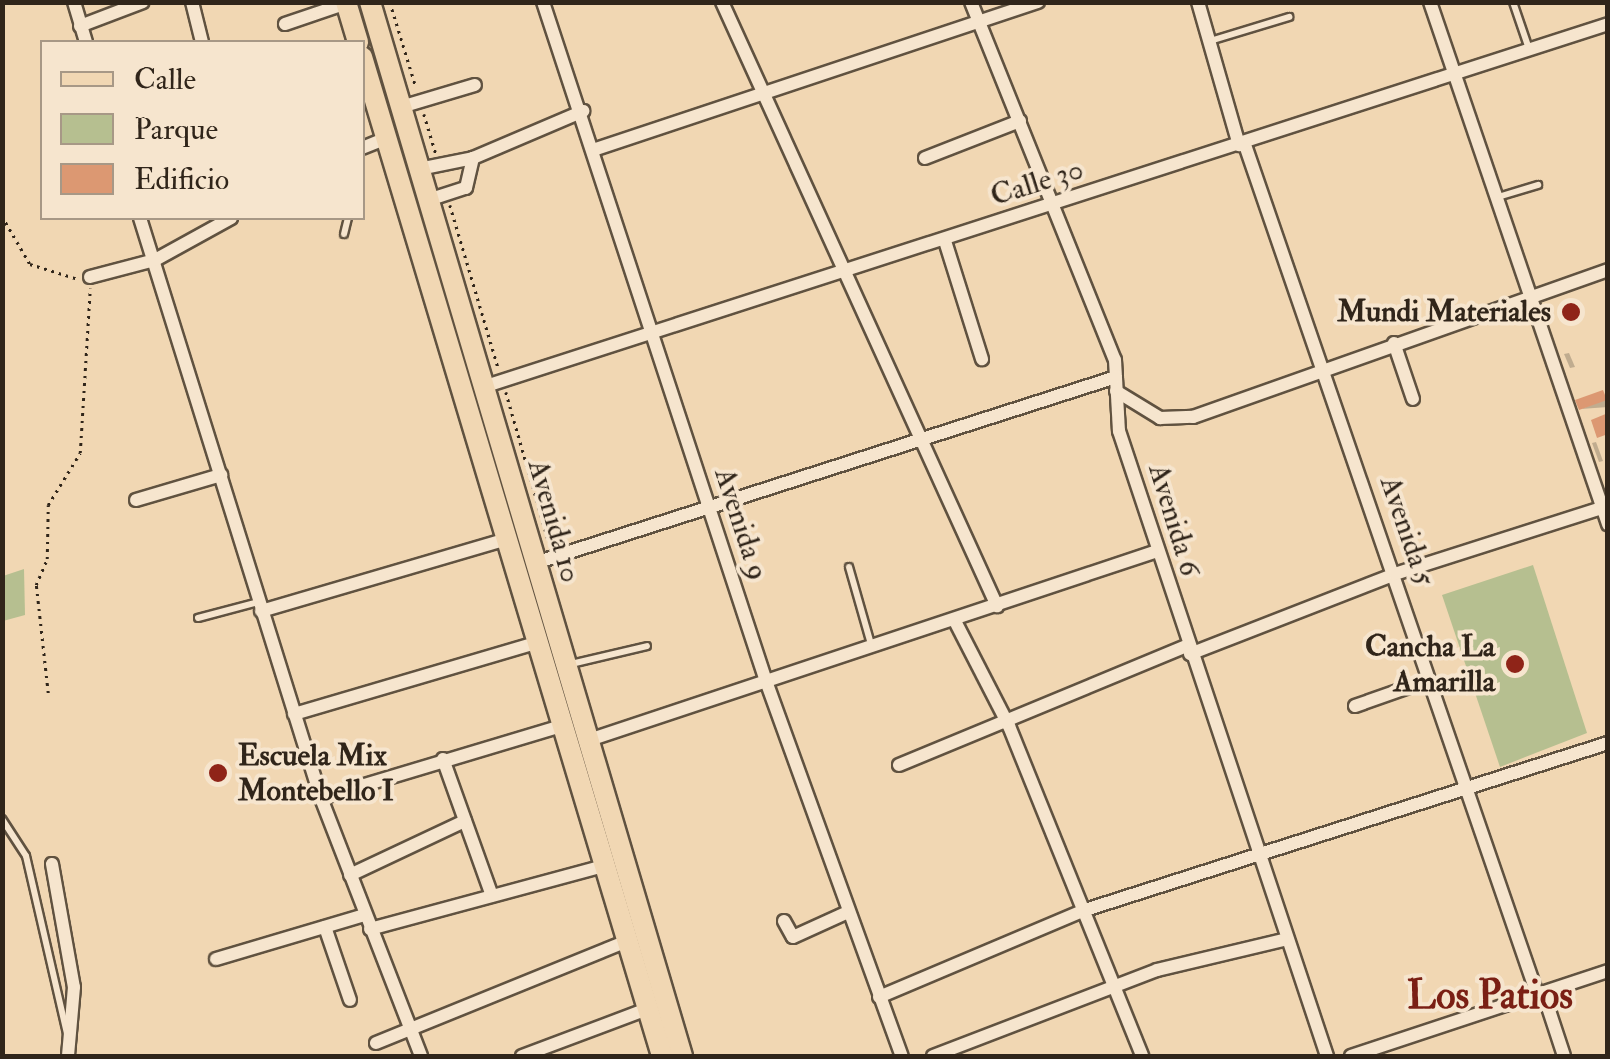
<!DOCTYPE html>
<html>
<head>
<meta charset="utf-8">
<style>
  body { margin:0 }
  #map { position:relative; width:1610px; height:1059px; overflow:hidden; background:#f1d7b3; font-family:"IM FELL Double Pica",serif }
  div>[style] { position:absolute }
  .green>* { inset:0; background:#b6bf90 }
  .shadow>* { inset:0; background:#0003 }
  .building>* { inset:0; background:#dc9872 }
  .path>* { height:2.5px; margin-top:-1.25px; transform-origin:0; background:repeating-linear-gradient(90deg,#30251a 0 2.5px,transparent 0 7.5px) }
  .roads { filter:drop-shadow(2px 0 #605240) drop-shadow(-2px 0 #605240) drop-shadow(0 2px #605240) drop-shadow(0 -2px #605240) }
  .service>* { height:6px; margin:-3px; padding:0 3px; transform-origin:3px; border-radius:3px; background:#f6e5ce }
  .minor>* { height:12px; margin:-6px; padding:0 6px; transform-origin:6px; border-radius:6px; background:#f6e5ce }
  .primary>* { height:20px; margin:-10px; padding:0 10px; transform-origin:10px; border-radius:10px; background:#f1d7b3 }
  .dots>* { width:28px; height:28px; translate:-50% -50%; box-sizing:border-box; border:5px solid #f6e5ce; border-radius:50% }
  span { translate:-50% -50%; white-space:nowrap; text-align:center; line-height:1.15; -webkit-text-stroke:8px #f6e5ce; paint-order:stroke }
  .street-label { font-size:30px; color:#30251a }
  .poi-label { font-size:30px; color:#30251a; font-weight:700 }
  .right { translate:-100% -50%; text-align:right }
  .left { translate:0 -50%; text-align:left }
  .district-label { font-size:40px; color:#7a1f14; font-weight:700 }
  .frame { position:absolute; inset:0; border:5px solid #30251a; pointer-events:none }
  .legend { position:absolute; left:40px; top:40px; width:325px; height:180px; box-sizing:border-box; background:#f6e5ce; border:2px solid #a79886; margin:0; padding:12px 18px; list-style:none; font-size:30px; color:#30251a }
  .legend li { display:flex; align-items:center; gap:20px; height:50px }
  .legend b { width:50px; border:2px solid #a79886 }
</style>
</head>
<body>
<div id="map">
  <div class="green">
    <i style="clip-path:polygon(1533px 565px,1587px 733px,1500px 767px,1442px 595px)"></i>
    <i style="clip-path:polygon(24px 569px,25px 615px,3px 621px,3px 576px)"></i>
  </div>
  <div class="shadow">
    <i style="clip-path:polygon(1569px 353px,1575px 367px,1570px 368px,1564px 354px)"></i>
    <i style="clip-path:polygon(1606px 399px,1608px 407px,1581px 409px)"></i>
    <i style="clip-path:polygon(1596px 442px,1603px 461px,1599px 462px,1592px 443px)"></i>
  </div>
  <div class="building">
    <i style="clip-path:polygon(1603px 390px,1607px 400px,1579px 410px,1575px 400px)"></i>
    <i style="clip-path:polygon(1608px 413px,1608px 434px,1597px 438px,1591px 420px)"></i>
  </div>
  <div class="path">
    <i style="left:390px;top:2px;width:89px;rotate:73deg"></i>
    <i style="left:424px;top:114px;width:42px;rotate:73.3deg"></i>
    <i style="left:450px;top:205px;width:172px;rotate:73.5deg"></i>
    <i style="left:2px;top:216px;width:56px;rotate:59.7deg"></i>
    <i style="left:30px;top:264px;width:50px;rotate:17.4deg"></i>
    <i style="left:506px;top:392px;width:157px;rotate:74.1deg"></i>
    <i style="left:48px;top:693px;width:109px;rotate:-96.3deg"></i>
    <i style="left:36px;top:585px;width:28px;rotate:-67deg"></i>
    <i style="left:47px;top:559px;width:54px;rotate:-88.9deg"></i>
    <i style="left:48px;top:505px;width:61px;rotate:-58.4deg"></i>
    <i style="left:80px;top:453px;width:165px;rotate:-86.5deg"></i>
  </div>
  <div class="roads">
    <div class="service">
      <i style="left:1513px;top:2px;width:50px;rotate:71.2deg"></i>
      <i style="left:1210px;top:41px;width:83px;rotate:-16.9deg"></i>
      <i style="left:1498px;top:197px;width:42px;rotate:-16.7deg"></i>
      <i style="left:344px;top:234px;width:16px;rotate:-76deg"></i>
      <i style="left:849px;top:567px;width:84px;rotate:74.1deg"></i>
      <i style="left:198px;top:618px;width:62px;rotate:-14.9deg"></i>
      <i style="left:571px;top:664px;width:78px;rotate:-13.3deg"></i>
      <i style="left:2px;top:819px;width:44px;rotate:57deg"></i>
      <i style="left:26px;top:856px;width:182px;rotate:77deg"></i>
    </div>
    <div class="minor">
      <i style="left:74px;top:2px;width:42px;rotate:73.3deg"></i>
      <i style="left:192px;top:2px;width:41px;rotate:76deg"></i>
      <i style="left:543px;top:2px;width:715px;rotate:71.82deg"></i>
      <i style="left:766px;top:681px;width:399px;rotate:70.1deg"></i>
      <i style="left:722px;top:2px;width:664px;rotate:65.52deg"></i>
      <i style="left:971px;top:2px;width:386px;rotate:68.1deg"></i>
      <i style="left:1115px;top:360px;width:71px;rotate:86.8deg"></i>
      <i style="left:1119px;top:431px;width:659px;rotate:71.59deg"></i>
      <i style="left:1198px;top:2px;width:149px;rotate:74deg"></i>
      <i style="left:1430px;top:2px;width:552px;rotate:71.17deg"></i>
      <i style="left:285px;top:24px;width:65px;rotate:-18.7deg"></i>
      <i style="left:80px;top:26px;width:67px;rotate:-20.9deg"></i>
      <i style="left:401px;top:107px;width:77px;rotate:-16.6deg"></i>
      <i style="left:1244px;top:142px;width:901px;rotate:71.02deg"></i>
      <i style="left:362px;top:148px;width:27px;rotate:-22deg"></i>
      <i style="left:596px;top:149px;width:466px;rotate:-18.4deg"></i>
      <i style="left:925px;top:158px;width:102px;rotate:-21.3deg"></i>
      <i style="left:419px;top:169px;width:55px;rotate:-11.5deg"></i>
      <i style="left:473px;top:158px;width:120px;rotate:-23.1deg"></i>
      <i style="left:428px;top:200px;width:40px;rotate:-18deg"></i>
      <i style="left:466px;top:188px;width:31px;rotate:-77deg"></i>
      <i style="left:140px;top:218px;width:608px;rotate:72.67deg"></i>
      <i style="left:321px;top:798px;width:277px;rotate:68.8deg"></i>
      <i style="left:945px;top:241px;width:124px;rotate:72.6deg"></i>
      <i style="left:90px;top:277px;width:67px;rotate:-14.7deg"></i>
      <i style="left:155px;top:260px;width:87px;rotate:-28.9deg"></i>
      <i style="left:1394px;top:343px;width:59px;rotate:71.3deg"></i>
      <i style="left:483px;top:387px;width:1182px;rotate:-17.88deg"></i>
      <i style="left:1116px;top:391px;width:52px;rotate:31.5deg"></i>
      <i style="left:1160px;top:418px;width:33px;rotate:-2deg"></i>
      <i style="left:1193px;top:417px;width:440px;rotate:-19.5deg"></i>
      <i style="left:136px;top:500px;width:89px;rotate:-16.4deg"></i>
      <i style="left:535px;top:563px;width:610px;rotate:-17.75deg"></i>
      <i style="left:261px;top:611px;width:253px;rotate:-16.3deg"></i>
      <i style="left:955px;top:621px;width:118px;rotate:62.8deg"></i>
      <i style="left:1009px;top:726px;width:356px;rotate:68deg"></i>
      <i style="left:1190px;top:654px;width:220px;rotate:-21.3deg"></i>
      <i style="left:1395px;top:574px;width:224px;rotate:-17.7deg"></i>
      <i style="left:1355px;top:706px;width:78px;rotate:-19.4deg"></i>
      <i style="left:294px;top:714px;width:252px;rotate:-16.4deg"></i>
      <i style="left:586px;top:741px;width:602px;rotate:-18.4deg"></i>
      <i style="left:443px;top:759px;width:145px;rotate:70.3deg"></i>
      <i style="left:899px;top:765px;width:312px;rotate:-22.5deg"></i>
      <i style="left:321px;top:798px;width:251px;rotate:-16.7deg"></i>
      <i style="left:52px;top:864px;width:125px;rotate:79.9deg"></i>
      <i style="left:74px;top:987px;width:69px;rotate:95deg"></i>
      <i style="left:350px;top:875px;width:127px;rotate:-25.2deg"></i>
      <i style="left:784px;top:921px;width:18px;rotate:61deg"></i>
      <i style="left:793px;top:937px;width:58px;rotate:-24.4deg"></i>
      <i style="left:325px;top:927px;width:77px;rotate:71.1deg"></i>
      <i style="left:370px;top:929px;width:242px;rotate:-15.1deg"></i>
      <i style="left:216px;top:959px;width:155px;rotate:-16.5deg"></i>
      <i style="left:1543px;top:992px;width:67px;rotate:71.8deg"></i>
      <i style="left:879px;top:997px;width:224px;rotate:-22.9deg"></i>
      <i style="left:1085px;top:910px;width:549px;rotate:-17.71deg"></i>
      <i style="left:376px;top:1043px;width:269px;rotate:-22.1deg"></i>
      <i style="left:522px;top:1056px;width:134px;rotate:-20.6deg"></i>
      <i style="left:933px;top:1056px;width:240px;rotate:-21deg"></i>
      <i style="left:1157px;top:970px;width:134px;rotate:-13.4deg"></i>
      <i style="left:1351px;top:1056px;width:271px;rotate:-18.3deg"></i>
    </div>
    <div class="primary">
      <i style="left:346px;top:2px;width:42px;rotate:73.3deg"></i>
      <i style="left:370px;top:2px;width:1099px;rotate:73.51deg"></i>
      <i style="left:362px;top:57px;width:1043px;rotate:73.28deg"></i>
    </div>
  </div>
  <div class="dots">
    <i style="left:1571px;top:312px;background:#8f2418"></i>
    <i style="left:1515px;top:664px;background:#8f2418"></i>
    <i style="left:218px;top:773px;background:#8f2418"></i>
  </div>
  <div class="street-label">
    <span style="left:1037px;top:183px;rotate:-18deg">Calle 30</span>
    <span style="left:1174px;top:520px;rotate:73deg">Avenida 6</span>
    <span style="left:554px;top:521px;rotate:74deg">Avenida 10</span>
    <span style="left:741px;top:524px;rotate:72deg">Avenida 9</span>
    <span style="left:1407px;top:531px;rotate:71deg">Avenida 5</span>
  </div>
  <div class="poi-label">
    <span class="right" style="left:1551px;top:312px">Mundi Materiales</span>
    <span class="right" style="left:1495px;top:664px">Cancha La<br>Amarilla</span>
    <span class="left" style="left:238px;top:773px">Escuela Mix<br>Montebello I</span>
  </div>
  <div class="district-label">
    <span style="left:1490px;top:996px">Los Patios</span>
  </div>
  <div class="frame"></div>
  <ul class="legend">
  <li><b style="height:12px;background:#f1d7b3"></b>Calle</li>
  <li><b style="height:28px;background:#b6bf90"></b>Parque</li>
  <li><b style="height:28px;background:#dc9872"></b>Edificio</li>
  </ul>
</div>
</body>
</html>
